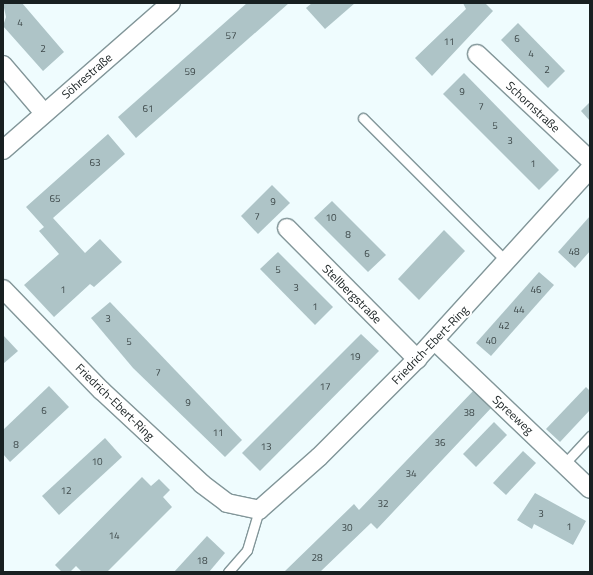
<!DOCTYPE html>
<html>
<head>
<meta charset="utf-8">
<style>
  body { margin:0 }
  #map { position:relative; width:593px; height:575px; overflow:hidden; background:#effcfe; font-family:"Titillium Web",sans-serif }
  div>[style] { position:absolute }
  .building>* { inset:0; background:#aec4c7 }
  .roads { filter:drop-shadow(1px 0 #829699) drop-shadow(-1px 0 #829699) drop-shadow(0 1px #829699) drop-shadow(0 -1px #829699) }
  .lane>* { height:9px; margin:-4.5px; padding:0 4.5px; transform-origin:4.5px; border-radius:4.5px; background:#fff }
  .street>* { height:18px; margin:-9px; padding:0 9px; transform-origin:9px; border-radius:9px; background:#fff }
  span { translate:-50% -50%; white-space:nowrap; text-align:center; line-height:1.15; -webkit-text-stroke:4px #fff; paint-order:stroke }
  .number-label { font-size:10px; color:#3e494a }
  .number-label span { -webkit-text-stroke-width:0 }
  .street-label { font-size:12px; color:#182021 }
  .frame { position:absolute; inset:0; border:4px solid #182021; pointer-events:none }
</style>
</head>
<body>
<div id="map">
  <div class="building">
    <i style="clip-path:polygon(3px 3px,22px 3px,64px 52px,43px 71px,3px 26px,6px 17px)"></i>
    <i style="clip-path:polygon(247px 3px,289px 3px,136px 138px,118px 117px)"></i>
    <i style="clip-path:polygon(312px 3px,355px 3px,325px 29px,306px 8px)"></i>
    <i style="clip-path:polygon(463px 3px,485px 3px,493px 11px,432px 76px,415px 58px,466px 9px)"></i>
    <i style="clip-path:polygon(518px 23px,565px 71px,548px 88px,501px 40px)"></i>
    <i style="clip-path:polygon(464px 73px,559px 170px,539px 190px,443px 94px)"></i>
    <i style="clip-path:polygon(590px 102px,590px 121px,581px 111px)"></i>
    <i style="clip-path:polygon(108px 134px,125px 154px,53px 218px,85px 253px,100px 239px,122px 262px,94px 287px,90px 284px,54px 317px,24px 285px,59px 254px,39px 231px,44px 227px,26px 207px)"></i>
    <i style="clip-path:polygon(272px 185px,290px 203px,258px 234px,241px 216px)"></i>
    <i style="clip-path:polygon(332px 201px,386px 255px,368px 272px,314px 218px)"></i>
    <i style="clip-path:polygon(590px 216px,590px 251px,575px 268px,558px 252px)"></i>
    <i style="clip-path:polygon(444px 230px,465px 251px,419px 300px,398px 279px)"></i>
    <i style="clip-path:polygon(278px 252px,333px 307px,315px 325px,260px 269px)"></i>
    <i style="clip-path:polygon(539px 272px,554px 285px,491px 356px,476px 343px)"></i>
    <i style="clip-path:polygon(110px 302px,242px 440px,225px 457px,133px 368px,91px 318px)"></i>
    <i style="clip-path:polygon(361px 334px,379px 351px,260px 471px,242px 453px)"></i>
    <i style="clip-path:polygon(3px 335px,18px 351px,3px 364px)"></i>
    <i style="clip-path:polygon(49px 386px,69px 407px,10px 462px,3px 454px,3px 430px)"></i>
    <i style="clip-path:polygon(586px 387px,590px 391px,590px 410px,560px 442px,546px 429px)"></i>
    <i style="clip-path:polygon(475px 389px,493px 406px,377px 529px,371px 523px,320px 572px,284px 572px,354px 504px,359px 510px)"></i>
    <i style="clip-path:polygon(494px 422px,507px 435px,476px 467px,463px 454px)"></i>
    <i style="clip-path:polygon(105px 438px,122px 457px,59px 515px,42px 496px)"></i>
    <i style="clip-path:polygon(523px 451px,536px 463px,506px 495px,493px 483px)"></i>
    <i style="clip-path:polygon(142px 477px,151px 486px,159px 479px,170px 490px,163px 497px,172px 507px,107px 572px,82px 572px,76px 566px,70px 572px,62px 572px,55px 565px)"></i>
    <i style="clip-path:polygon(535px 493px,586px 521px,573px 545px,534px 524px,532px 529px,517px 520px)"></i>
    <i style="clip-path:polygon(207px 536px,225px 553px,209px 572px,174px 572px)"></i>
  </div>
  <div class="roads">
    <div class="lane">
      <i style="left:363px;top:118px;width:204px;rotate:45deg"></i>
      <i style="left:565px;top:463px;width:37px;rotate:-47deg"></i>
      <i style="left:228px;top:572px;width:29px;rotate:-49deg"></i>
      <i style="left:247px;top:550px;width:42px;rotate:-73.3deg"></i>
    </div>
    <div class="street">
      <i style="left:477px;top:54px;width:155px;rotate:43.2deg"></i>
      <i style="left:3px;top:65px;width:63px;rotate:49.5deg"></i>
      <i style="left:3px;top:150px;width:223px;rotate:-41.2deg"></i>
      <i style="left:287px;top:228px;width:185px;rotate:45.2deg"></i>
      <i style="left:3px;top:289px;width:141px;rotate:45.9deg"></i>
      <i style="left:101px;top:390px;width:138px;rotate:42.9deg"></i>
      <i style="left:202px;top:484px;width:31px;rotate:37deg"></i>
      <i style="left:227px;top:503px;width:33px;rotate:12deg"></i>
      <i style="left:259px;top:510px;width:80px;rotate:-41.5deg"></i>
      <i style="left:319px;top:457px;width:139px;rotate:-45deg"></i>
      <i style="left:417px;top:359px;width:257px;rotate:-47.7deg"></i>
      <i style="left:435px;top:341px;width:214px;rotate:43.7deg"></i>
    </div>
  </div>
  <div class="number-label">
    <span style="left:20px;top:23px">4</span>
    <span style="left:231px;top:36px">57</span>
    <span style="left:517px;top:39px">6</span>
    <span style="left:449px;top:42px">11</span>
    <span style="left:43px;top:49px">2</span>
    <span style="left:531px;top:54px">4</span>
    <span style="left:547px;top:70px">2</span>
    <span style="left:190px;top:72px">59</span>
    <span style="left:462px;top:92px">9</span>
    <span style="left:481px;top:107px">7</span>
    <span style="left:148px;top:109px">61</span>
    <span style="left:495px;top:126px">5</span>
    <span style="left:510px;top:141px">3</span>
    <span style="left:95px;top:163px">63</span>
    <span style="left:533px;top:164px">1</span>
    <span style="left:55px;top:199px">65</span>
    <span style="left:273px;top:202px">9</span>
    <span style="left:257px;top:217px">7</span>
    <span style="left:331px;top:218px">10</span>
    <span style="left:348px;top:235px">8</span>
    <span style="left:574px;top:252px">48</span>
    <span style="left:367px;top:254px">6</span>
    <span style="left:278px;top:270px">5</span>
    <span style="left:296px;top:288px">3</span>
    <span style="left:63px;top:290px">1</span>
    <span style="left:536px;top:290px">46</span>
    <span style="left:315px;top:307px">1</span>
    <span style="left:519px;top:310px">44</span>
    <span style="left:108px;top:319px">3</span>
    <span style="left:504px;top:326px">42</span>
    <span style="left:491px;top:341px">40</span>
    <span style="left:129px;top:342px">5</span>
    <span style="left:355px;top:357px">19</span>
    <span style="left:158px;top:373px">7</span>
    <span style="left:325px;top:387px">17</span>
    <span style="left:188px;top:403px">9</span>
    <span style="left:44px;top:411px">6</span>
    <span style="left:469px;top:413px">38</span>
    <span style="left:218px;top:433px">11</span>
    <span style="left:440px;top:443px">36</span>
    <span style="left:16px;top:445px">8</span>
    <span style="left:266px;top:447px">13</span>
    <span style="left:97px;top:462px">10</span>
    <span style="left:411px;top:474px">34</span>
    <span style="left:66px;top:491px">12</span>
    <span style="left:383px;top:504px">32</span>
    <span style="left:541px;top:514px">3</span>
    <span style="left:569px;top:527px">1</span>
    <span style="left:347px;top:528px">30</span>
    <span style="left:114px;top:536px">14</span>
    <span style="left:317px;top:558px">28</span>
    <span style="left:202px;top:561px">18</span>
  </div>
  <div class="street-label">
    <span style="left:87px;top:76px;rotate:-41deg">Söhrestraße</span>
    <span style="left:533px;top:107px;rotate:43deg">Schornstraße</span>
    <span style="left:352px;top:294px;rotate:45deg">Stellbergstraße</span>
    <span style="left:430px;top:345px;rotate:-46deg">Friedrich-Ebert-Ring</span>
    <span style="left:115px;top:402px;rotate:44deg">Friedrich-Ebert-Ring</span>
    <span style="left:513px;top:415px;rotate:43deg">Spreeweg</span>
  </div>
  <div class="frame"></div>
</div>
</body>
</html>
